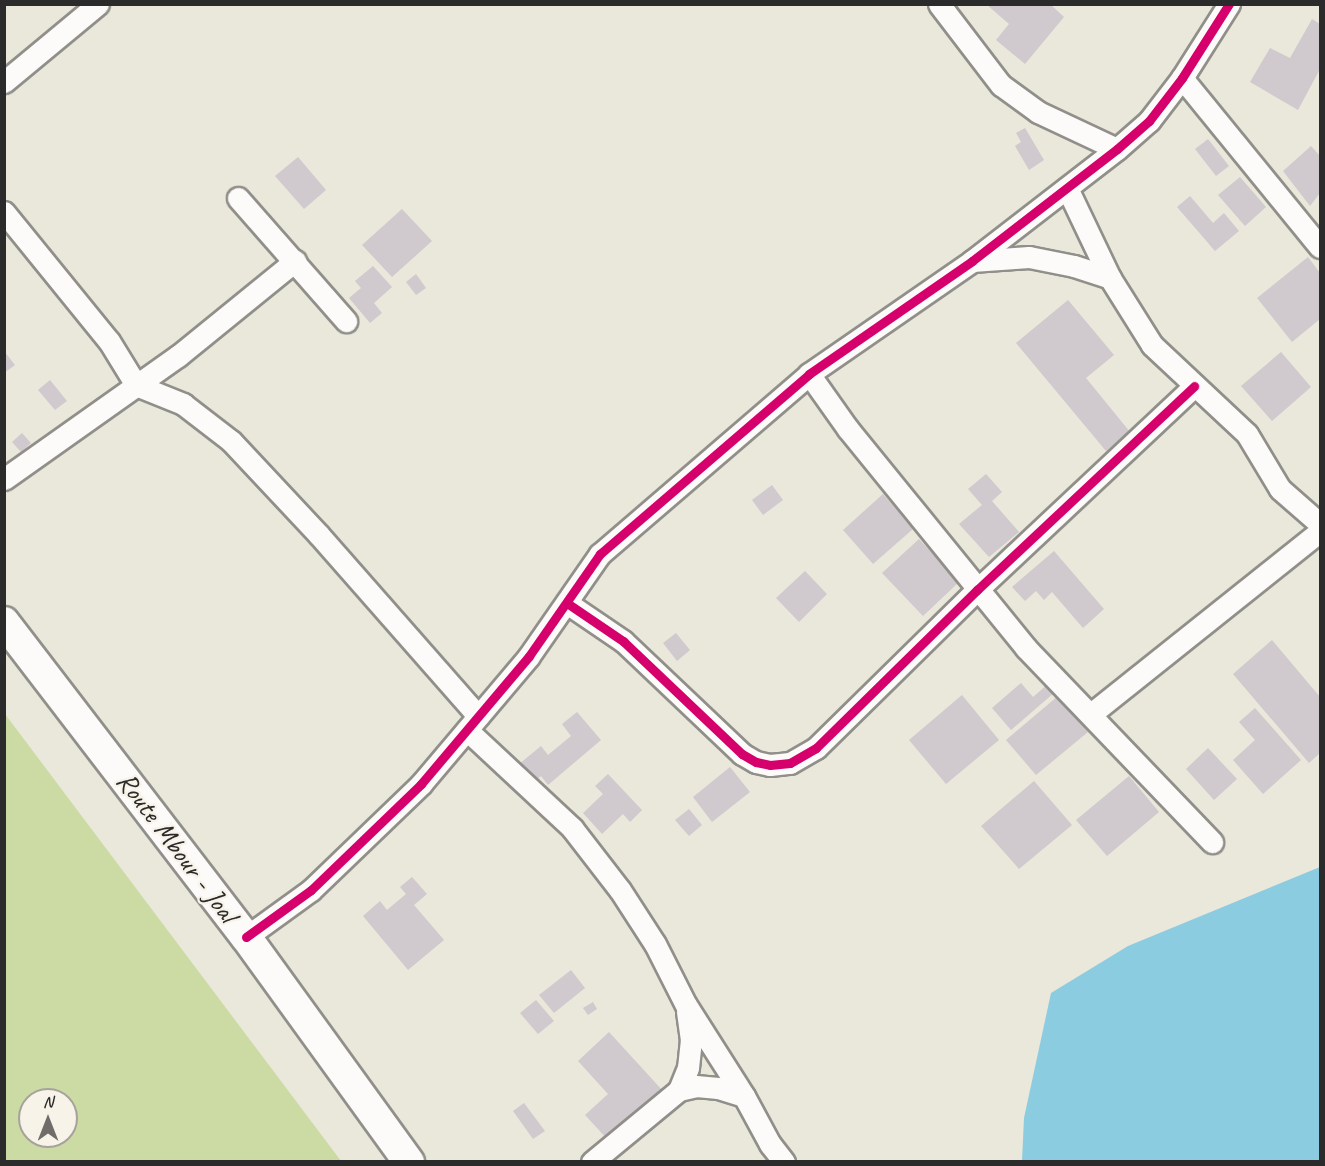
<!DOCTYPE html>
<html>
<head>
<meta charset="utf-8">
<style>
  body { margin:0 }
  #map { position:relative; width:1325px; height:1166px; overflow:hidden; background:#eae7db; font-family:Caveat,sans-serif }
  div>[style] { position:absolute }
  .green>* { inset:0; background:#ccdaa3 }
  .water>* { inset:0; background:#8ccce0 }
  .building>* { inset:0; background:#d0c9ce }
  .roads { filter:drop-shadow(2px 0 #908f89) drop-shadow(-2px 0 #908f89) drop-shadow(0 2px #908f89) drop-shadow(0 -2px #908f89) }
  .street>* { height:21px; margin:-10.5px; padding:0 10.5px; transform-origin:10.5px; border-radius:10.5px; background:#fcfbfa }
  .secondary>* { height:30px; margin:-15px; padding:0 15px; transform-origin:15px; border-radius:15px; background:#fcfbfa }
  .cycleway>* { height:9px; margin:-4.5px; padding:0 4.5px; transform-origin:4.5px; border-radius:4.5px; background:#d6006c }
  span { translate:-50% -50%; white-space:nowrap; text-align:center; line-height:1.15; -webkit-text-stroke:4.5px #f7f3e8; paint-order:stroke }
  .street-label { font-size:28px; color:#2b2b2b }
  .frame { position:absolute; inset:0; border:6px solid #2b2b2b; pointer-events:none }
  .north { position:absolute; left:18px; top:1088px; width:60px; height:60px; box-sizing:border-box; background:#f7f3e8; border:2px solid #a5a39c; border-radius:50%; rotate:0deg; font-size:16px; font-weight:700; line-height:24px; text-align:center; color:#2b2b2b }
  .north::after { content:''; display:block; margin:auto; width:21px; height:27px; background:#6e6d69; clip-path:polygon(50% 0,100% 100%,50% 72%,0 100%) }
</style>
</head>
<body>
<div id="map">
  <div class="green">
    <i style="clip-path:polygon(evenodd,5px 714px,341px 1161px,5px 1161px,5px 714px,30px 1100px,66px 1100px,66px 1136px,30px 1136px,30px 1100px)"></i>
  </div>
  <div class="water">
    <i style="clip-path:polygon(1320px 867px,1320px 1161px,1022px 1161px,1024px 1118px,1051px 993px,1128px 946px)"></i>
  </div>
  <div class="building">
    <i style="clip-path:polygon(986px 4px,1050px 4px,1064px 17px,1025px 64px,996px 40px,1009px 24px)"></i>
    <i style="clip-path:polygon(1312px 19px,1320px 24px,1320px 69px,1298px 110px,1250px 82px,1270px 48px,1290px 58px)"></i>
    <i style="clip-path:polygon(1025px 128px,1044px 160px,1029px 170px,1015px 146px,1021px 142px,1016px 133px)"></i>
    <i style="clip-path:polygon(1208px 139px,1229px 166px,1216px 176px,1195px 149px)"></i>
    <i style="clip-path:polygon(1311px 146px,1320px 156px,1320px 193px,1310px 206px,1283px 171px)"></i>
    <i style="clip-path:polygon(298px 157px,326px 190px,304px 209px,275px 176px)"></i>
    <i style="clip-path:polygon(1240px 177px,1266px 207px,1245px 226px,1218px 195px)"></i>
    <i style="clip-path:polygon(1190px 196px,1213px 223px,1224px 213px,1239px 231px,1215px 251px,1177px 207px)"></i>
    <i style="clip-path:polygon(402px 209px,432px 241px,392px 277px,362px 245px)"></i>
    <i style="clip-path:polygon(1308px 257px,1320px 273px,1320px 319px,1292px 342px,1257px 298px)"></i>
    <i style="clip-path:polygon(373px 266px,392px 287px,374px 303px,382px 313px,370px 323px,349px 298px,361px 288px,355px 281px)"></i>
    <i style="clip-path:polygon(416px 274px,426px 288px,416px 295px,406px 282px)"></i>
    <i style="clip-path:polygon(1068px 300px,1114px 355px,1086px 378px,1130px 432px,1106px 451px,1016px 343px)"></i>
    <i style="clip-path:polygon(4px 351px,15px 365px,4px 373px)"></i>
    <i style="clip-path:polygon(1281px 352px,1311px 387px,1272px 421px,1241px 386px)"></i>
    <i style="clip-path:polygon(50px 380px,67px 401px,55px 410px,38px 390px)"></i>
    <i style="clip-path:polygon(22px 433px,31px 443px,21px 452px,12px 442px)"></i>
    <i style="clip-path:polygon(986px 474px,1002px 492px,992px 501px,1019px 532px,989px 557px,959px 524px,982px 505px,968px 489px)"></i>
    <i style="clip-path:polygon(772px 485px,783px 500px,763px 515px,752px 500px)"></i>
    <i style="clip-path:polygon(883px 494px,913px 529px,873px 564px,843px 530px)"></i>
    <i style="clip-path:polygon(919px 539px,959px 582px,923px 616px,882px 573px)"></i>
    <i style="clip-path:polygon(1054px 551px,1104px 609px,1083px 628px,1052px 592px,1044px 600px,1036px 591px,1025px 601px,1012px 587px)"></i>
    <i style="clip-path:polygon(805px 571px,827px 594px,799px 622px,776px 598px)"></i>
    <i style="clip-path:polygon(676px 633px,690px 650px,677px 661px,663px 643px)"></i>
    <i style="clip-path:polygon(1272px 640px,1320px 697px,1320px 753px,1309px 763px,1233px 674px)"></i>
    <i style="clip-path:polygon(1021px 683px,1033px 697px,1048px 684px,1055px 692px,1011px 730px,992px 708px)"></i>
    <i style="clip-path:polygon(962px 695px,999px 740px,946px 784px,909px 740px)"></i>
    <i style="clip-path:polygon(1058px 696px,1088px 732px,1036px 775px,1006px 740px)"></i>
    <i style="clip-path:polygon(1255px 708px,1301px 760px,1263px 794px,1233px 760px,1255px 740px,1239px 722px)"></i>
    <i style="clip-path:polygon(577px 712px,601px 740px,548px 785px,541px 776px,533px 783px,518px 765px,541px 746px,548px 755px,571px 736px,562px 724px)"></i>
    <i style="clip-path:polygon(1208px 748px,1237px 779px,1214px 800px,1186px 769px)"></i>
    <i style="clip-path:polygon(730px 767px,750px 792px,712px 822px,693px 797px)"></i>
    <i style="clip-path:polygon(608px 774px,642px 810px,630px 822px,623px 814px,602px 834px,583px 813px,603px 794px,595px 786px)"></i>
    <i style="clip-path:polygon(1129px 776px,1159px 812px,1107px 856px,1076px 820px)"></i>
    <i style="clip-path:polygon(1034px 781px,1072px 825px,1019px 869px,981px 826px)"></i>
    <i style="clip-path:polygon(689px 809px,702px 825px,689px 836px,675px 820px)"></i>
    <i style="clip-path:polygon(412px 877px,427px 894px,414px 905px,444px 940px,408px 970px,363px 916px,380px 901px,387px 910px,406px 894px,400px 887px)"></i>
    <i style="clip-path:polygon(571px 970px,585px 988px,554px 1013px,539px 995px)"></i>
    <i style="clip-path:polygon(536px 1000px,554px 1021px,538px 1034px,520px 1013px)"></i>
    <i style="clip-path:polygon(593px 1002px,597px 1009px,588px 1015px,583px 1008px)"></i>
    <i style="clip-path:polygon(609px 1032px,663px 1091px,609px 1141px,585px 1115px,608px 1094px,578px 1061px)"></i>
    <i style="clip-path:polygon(524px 1103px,545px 1131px,533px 1139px,513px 1111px)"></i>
  </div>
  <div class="roads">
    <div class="street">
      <i style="left:939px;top:4px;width:102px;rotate:52.6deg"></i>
      <i style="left:1001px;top:85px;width:46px;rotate:36.1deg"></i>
      <i style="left:1038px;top:112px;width:87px;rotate:25.1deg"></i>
      <i style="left:1182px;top:78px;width:218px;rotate:50.8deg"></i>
      <i style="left:4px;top:82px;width:122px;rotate:-39.7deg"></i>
      <i style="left:1067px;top:188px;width:100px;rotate:64.5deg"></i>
      <i style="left:1110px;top:278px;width:79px;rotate:57.9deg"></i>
      <i style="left:1152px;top:345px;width:130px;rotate:43.1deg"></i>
      <i style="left:1247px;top:434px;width:64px;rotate:59deg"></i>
      <i style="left:1280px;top:489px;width:53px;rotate:41.2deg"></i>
      <i style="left:238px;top:198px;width:164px;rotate:48.7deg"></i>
      <i style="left:4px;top:212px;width:166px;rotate:50.9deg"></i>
      <i style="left:109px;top:341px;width:52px;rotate:58.5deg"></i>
      <i style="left:136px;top:385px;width:51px;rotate:22deg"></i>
      <i style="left:183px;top:404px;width:61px;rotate:37.6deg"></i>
      <i style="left:231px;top:441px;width:129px;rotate:46.9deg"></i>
      <i style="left:319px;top:535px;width:241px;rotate:48.7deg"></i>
      <i style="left:972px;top:261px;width:57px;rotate:-4deg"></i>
      <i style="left:1029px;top:257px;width:46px;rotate:11.3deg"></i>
      <i style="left:1074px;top:266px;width:38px;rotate:18deg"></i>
      <i style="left:809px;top:374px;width:67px;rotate:54.7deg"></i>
      <i style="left:848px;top:429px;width:282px;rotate:50.9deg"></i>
      <i style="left:1026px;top:648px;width:269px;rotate:46.2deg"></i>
      <i style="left:4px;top:479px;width:213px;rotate:-35.3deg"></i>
      <i style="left:178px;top:356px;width:151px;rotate:-39.1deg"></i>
      <i style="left:567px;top:603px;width:68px;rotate:34.2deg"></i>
      <i style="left:623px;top:641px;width:164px;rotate:43.5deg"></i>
      <i style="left:742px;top:754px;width:16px;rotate:30deg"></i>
      <i style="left:756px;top:762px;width:14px;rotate:12deg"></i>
      <i style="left:770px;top:765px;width:20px;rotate:-6deg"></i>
      <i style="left:790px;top:763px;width:30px;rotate:-30deg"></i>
      <i style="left:816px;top:748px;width:226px;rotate:-44.5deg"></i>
      <i style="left:977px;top:590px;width:298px;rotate:-43.2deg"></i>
      <i style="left:1091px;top:714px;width:293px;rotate:-38.6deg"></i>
      <i style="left:467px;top:730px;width:144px;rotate:43deg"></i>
      <i style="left:572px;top:828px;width:78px;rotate:52.3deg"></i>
      <i style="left:620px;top:890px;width:64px;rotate:57.1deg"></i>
      <i style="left:655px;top:944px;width:68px;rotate:63.1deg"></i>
      <i style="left:686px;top:1005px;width:108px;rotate:57.5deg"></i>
      <i style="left:744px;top:1096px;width:55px;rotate:61.6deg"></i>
      <i style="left:770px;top:1144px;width:23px;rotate:52deg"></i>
      <i style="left:246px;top:937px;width:80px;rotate:-35.9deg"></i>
      <i style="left:311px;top:890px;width:153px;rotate:-43.9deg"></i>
      <i style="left:421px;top:784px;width:167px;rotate:-49.8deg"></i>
      <i style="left:529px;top:656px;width:124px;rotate:-55.2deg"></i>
      <i style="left:600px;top:554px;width:276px;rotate:-40.7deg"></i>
      <i style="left:809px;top:374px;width:198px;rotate:-34.7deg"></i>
      <i style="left:972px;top:261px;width:183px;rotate:-37.7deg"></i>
      <i style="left:1117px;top:149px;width:43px;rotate:-41.2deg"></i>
      <i style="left:1149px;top:121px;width:54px;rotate:-52.5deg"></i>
      <i style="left:1182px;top:78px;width:88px;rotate:-57.6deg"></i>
      <i style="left:679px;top:1090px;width:17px;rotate:-13deg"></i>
      <i style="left:696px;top:1086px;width:22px;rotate:5deg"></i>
      <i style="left:718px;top:1088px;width:27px;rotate:17deg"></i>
      <i style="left:592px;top:1162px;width:113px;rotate:-39.6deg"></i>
      <i style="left:679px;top:1090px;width:24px;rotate:-68deg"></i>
      <i style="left:688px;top:1068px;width:28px;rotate:-84deg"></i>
      <i style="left:691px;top:1040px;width:29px;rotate:-98deg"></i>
    </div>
    <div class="secondary">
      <i style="left:4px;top:622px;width:397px;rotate:52.5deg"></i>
      <i style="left:246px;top:937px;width:278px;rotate:54.1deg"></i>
    </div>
  </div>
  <div class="cycleway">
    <i style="left:567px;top:603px;width:68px;rotate:34.2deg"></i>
    <i style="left:623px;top:641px;width:164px;rotate:43.5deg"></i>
    <i style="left:742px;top:754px;width:16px;rotate:30deg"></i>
    <i style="left:756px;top:762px;width:14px;rotate:12deg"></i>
    <i style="left:770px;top:765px;width:20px;rotate:-6deg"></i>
    <i style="left:790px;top:763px;width:30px;rotate:-30deg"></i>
    <i style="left:816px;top:748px;width:226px;rotate:-44.5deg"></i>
    <i style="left:977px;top:590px;width:298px;rotate:-43.2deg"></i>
    <i style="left:246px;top:937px;width:80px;rotate:-35.9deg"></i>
    <i style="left:311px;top:890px;width:153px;rotate:-43.9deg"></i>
    <i style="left:421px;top:784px;width:167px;rotate:-49.8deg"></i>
    <i style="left:529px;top:656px;width:124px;rotate:-55.2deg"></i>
    <i style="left:600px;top:554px;width:276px;rotate:-40.7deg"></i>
    <i style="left:809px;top:374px;width:198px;rotate:-34.7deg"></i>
    <i style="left:972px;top:261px;width:183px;rotate:-37.7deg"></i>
    <i style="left:1117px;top:149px;width:43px;rotate:-41.2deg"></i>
    <i style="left:1149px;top:121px;width:54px;rotate:-52.5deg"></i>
    <i style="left:1182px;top:78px;width:88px;rotate:-57.6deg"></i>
  </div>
  <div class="street-label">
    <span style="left:177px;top:847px;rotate:53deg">Route Mbour - Joal</span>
  </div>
  <div class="frame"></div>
  <div class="north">N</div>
</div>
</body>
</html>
